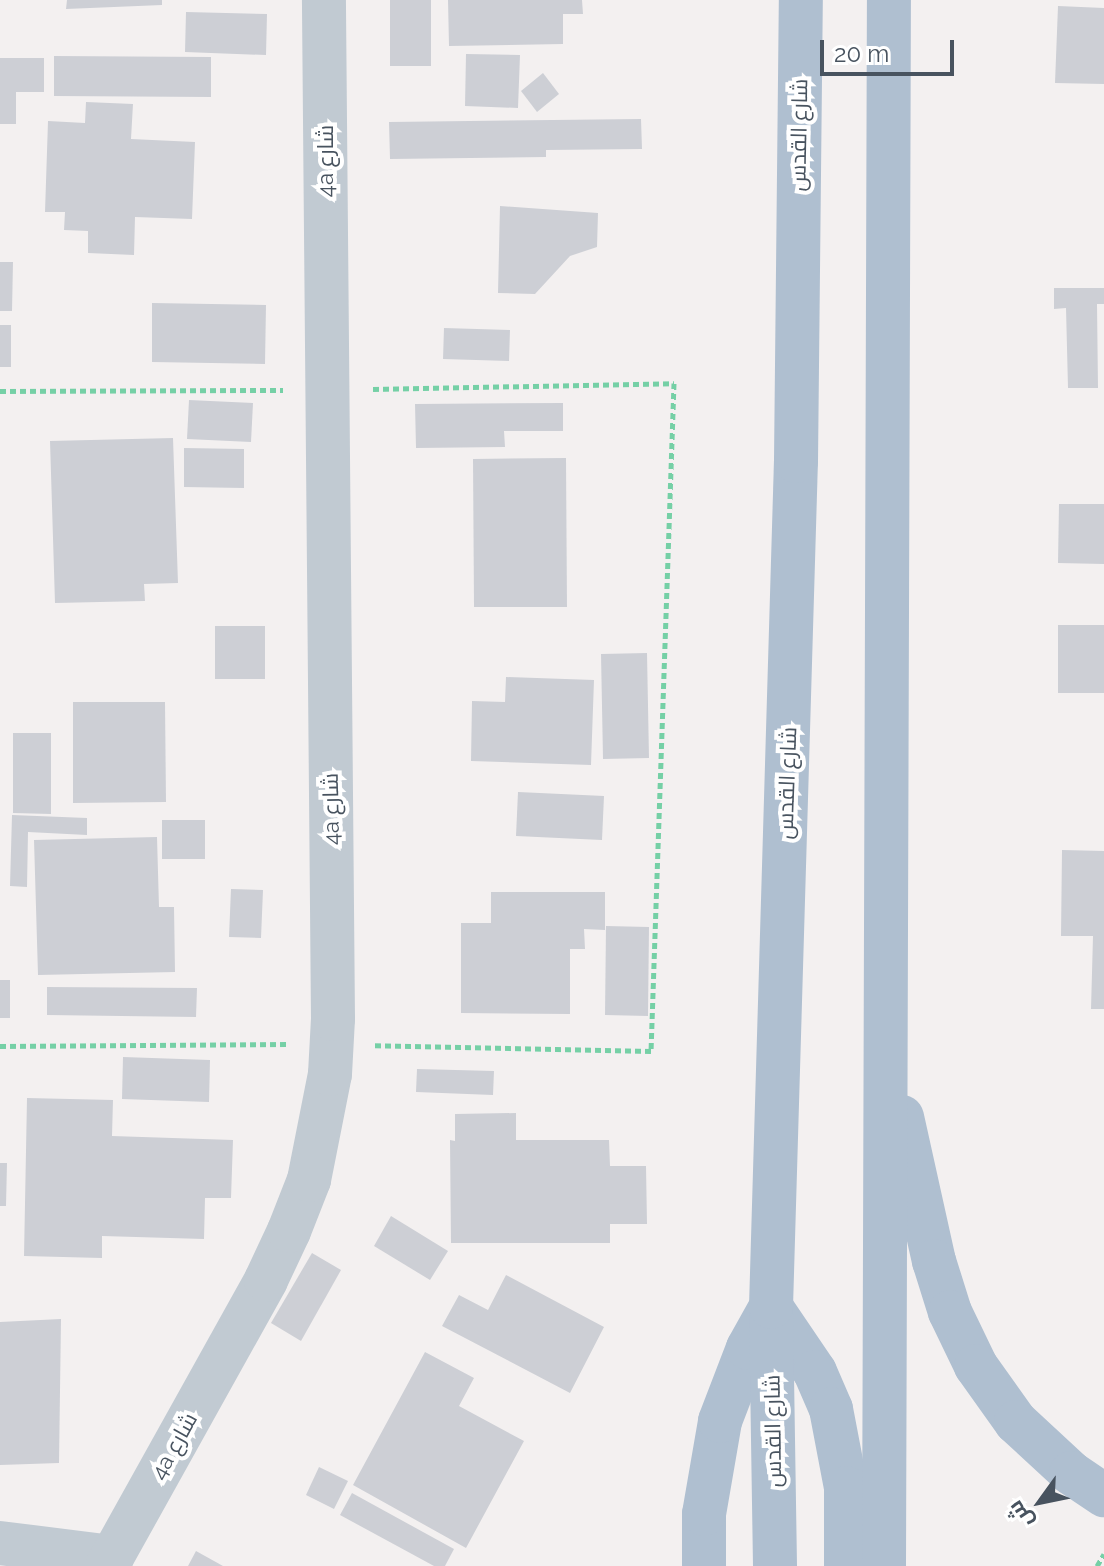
<!DOCTYPE html>
<html>
<head>
<meta charset="utf-8">
<style>
  body { margin:0 }
  #map { position:relative; width:1104px; height:1566px; overflow:hidden; background:#f3f0f0; font-family:Raleway,Cairo,sans-serif }
  div>[style] { position:absolute }
  .building>* { inset:0; background:#cdcfd5 }
  .path>* { height:5px; margin-top:-2.5px; transform-origin:0; background:repeating-linear-gradient(90deg,#75d0a6 0 6px,transparent 0 10px) }
  .minor>* { height:44px; margin:-22px; padding:0 22px; transform-origin:22px; border-radius:22px; background:#c1cad2 }
  .major>* { height:44px; margin:-22px; padding:0 22px; transform-origin:22px; border-radius:22px; background:#afbfd0 }
  span { translate:-50% -50%; white-space:nowrap; text-align:center; line-height:1.15; -webkit-text-stroke:8px #fff; paint-order:stroke }
  .street-label { font-size:22px; color:#48535f }
  .north { position:absolute; left:1000px; top:1462px; width:80px; height:80px; -webkit-text-stroke:6px #fff; paint-order:stroke; rotate:237deg; font-size:22px; font-weight:700; line-height:32px; text-align:center; color:#48535f }
  .north::after { content:''; display:block; margin:auto; width:28px; height:36px; background:#48535f; clip-path:polygon(50% 0,100% 100%,50% 72%,0 100%) }
  .scale { position:absolute; left:820px; top:40px; width:134px; height:36px; box-sizing:border-box; border:4px solid #48535f; border-top:0; padding-left:10px; font-size:24px; line-height:28px; white-space:nowrap; color:#48535f; -webkit-text-stroke:6px #fff; paint-order:stroke }
</style>
</head>
<body>
<div id="map">
  <div class="building">
    <i style="clip-path:polygon(67px 0,162px 0,162px 5px,66px 9px)"></i>
    <i style="clip-path:polygon(390px 0,431px 0,431px 66px,390px 66px)"></i>
    <i style="clip-path:polygon(448px 0,582px 0,583px 14px,563px 14px,563px 44px,449px 46px)"></i>
    <i style="clip-path:polygon(1058px 6px,1104px 8px,1104px 84px,1055px 83px)"></i>
    <i style="clip-path:polygon(186px 12px,267px 14px,266px 55px,185px 52px)"></i>
    <i style="clip-path:polygon(466px 54px,520px 55px,518px 108px,465px 106px)"></i>
    <i style="clip-path:polygon(54px 56px,211px 57px,211px 97px,54px 96px)"></i>
    <i style="clip-path:polygon(0 58px,44px 58px,44px 92px,16px 92px,16px 124px,0 124px)"></i>
    <i style="clip-path:polygon(543px 73px,559px 94px,537px 112px,521px 91px)"></i>
    <i style="clip-path:polygon(86px 102px,133px 104px,131px 139px,195px 142px,192px 219px,135px 217px,134px 255px,88px 253px,88px 231px,64px 230px,65px 212px,45px 212px,48px 121px,85px 123px)"></i>
    <i style="clip-path:polygon(641px 119px,642px 149px,546px 150px,546px 157px,390px 159px,389px 122px)"></i>
    <i style="clip-path:polygon(500px 206px,598px 213px,597px 247px,570px 256px,535px 294px,498px 293px)"></i>
    <i style="clip-path:polygon(0 262px,13px 262px,12px 311px,0 311px)"></i>
    <i style="clip-path:polygon(1054px 288px,1104px 288px,1104px 304px,1097px 304px,1098px 388px,1068px 388px,1066px 308px,1054px 309px)"></i>
    <i style="clip-path:polygon(152px 303px,266px 305px,265px 364px,152px 362px)"></i>
    <i style="clip-path:polygon(0 325px,11px 325px,11px 367px,0 367px)"></i>
    <i style="clip-path:polygon(444px 328px,510px 330px,509px 361px,443px 359px)"></i>
    <i style="clip-path:polygon(189px 400px,253px 403px,251px 442px,187px 439px)"></i>
    <i style="clip-path:polygon(563px 403px,563px 431px,504px 431px,505px 447px,416px 448px,415px 404px)"></i>
    <i style="clip-path:polygon(173px 438px,178px 583px,144px 584px,145px 601px,55px 603px,50px 441px)"></i>
    <i style="clip-path:polygon(184px 448px,244px 449px,244px 488px,184px 487px)"></i>
    <i style="clip-path:polygon(566px 458px,567px 607px,474px 607px,473px 459px)"></i>
    <i style="clip-path:polygon(1059px 504px,1104px 504px,1104px 564px,1058px 563px)"></i>
    <i style="clip-path:polygon(1058px 625px,1104px 625px,1104px 693px,1058px 693px)"></i>
    <i style="clip-path:polygon(215px 626px,265px 626px,265px 679px,215px 679px)"></i>
    <i style="clip-path:polygon(647px 653px,649px 758px,603px 759px,601px 654px)"></i>
    <i style="clip-path:polygon(506px 677px,594px 680px,591px 765px,471px 761px,472px 701px,505px 702px)"></i>
    <i style="clip-path:polygon(73px 702px,165px 702px,166px 802px,73px 803px)"></i>
    <i style="clip-path:polygon(13px 733px,51px 733px,51px 814px,13px 813px)"></i>
    <i style="clip-path:polygon(518px 792px,604px 796px,602px 840px,516px 836px)"></i>
    <i style="clip-path:polygon(12px 815px,87px 818px,87px 835px,28px 832px,27px 887px,10px 886px)"></i>
    <i style="clip-path:polygon(162px 820px,205px 820px,205px 859px,162px 859px)"></i>
    <i style="clip-path:polygon(157px 837px,159px 907px,174px 907px,175px 972px,38px 975px,34px 840px)"></i>
    <i style="clip-path:polygon(1062px 850px,1104px 851px,1104px 1009px,1091px 1009px,1093px 936px,1061px 936px)"></i>
    <i style="clip-path:polygon(231px 889px,263px 890px,261px 938px,229px 937px)"></i>
    <i style="clip-path:polygon(491px 892px,605px 892px,605px 930px,584px 929px,585px 949px,570px 949px,570px 1014px,461px 1013px,461px 923px,491px 923px)"></i>
    <i style="clip-path:polygon(606px 926px,649px 927px,648px 1016px,605px 1015px)"></i>
    <i style="clip-path:polygon(0 980px,10px 980px,10px 1018px,0 1018px)"></i>
    <i style="clip-path:polygon(47px 987px,197px 988px,196px 1017px,47px 1015px)"></i>
    <i style="clip-path:polygon(123px 1057px,210px 1060px,209px 1102px,122px 1099px)"></i>
    <i style="clip-path:polygon(417px 1069px,494px 1071px,493px 1095px,416px 1092px)"></i>
    <i style="clip-path:polygon(27px 1098px,113px 1100px,112px 1136px,233px 1140px,231px 1198px,205px 1198px,204px 1239px,102px 1236px,102px 1258px,24px 1256px)"></i>
    <i style="clip-path:polygon(516px 1113px,516px 1140px,609px 1140px,610px 1166px,646px 1166px,647px 1224px,610px 1224px,610px 1243px,451px 1243px,450px 1140px,455px 1141px,455px 1114px)"></i>
    <i style="clip-path:polygon(0 1163px,7px 1163px,6px 1206px,0 1206px)"></i>
    <i style="clip-path:polygon(391px 1216px,448px 1251px,430px 1280px,374px 1246px)"></i>
    <i style="clip-path:polygon(312px 1253px,341px 1270px,301px 1341px,271px 1323px)"></i>
    <i style="clip-path:polygon(506px 1275px,604px 1327px,570px 1393px,442px 1326px,459px 1295px,488px 1310px)"></i>
    <i style="clip-path:polygon(61px 1319px,59px 1463px,0 1465px,0 1322px)"></i>
    <i style="clip-path:polygon(425px 1352px,474px 1378px,459px 1406px,524px 1441px,466px 1548px,353px 1485px)"></i>
    <i style="clip-path:polygon(319px 1467px,348px 1481px,334px 1509px,306px 1495px)"></i>
    <i style="clip-path:polygon(352px 1493px,454px 1549px,445px 1566px,434px 1566px,340px 1515px)"></i>
    <i style="clip-path:polygon(196px 1551px,223px 1566px,188px 1566px)"></i>
  </div>
  <div class="path">
    <i style="left:373px;top:389px;width:301px;rotate:-1.1deg"></i>
    <i style="left:674px;top:383px;width:668px;rotate:91.97deg"></i>
    <i style="left:651px;top:1051px;width:277px;rotate:-178.8deg"></i>
    <i style="left:0;top:391px;width:283px;rotate:-0.2deg"></i>
    <i style="left:0;top:1046px;width:288px;rotate:-0.4deg"></i>
    <i style="left:1097px;top:1566px;width:14px;rotate:-60deg"></i>
  </div>
  <div class="minor">
    <i style="left:0;top:1543px;width:113px;rotate:7.1deg"></i>
    <i style="left:107px;top:1566px;width:327px;rotate:-60.9deg"></i>
    <i style="left:266px;top:1280px;width:54px;rotate:-64.9deg"></i>
    <i style="left:289px;top:1231px;width:55px;rotate:-68.6deg"></i>
    <i style="left:309px;top:1180px;width:108px;rotate:-78.8deg"></i>
    <i style="left:330px;top:1074px;width:55px;rotate:-86.9deg"></i>
    <i style="left:333px;top:1019px;width:1019px;rotate:-90.51deg"></i>
  </div>
  <div class="major">
    <i style="left:902px;top:1117px;width:148px;rotate:77.5deg"></i>
    <i style="left:934px;top:1261px;width:53px;rotate:72.6deg"></i>
    <i style="left:950px;top:1312px;width:60px;rotate:64.3deg"></i>
    <i style="left:976px;top:1366px;width:69px;rotate:54.5deg"></i>
    <i style="left:1016px;top:1422px;width:75px;rotate:42.8deg"></i>
    <i style="left:1071px;top:1473px;width:40px;rotate:34deg"></i>
    <i style="left:771px;top:1307px;width:78px;rotate:55.9deg"></i>
    <i style="left:815px;top:1372px;width:40px;rotate:66.6deg"></i>
    <i style="left:831px;top:1409px;width:80px;rotate:79.2deg"></i>
    <i style="left:846px;top:1488px;width:78px;rotate:90deg"></i>
    <i style="left:704px;top:1566px;width:52px;rotate:-90deg"></i>
    <i style="left:704px;top:1514px;width:94px;rotate:-80.2deg"></i>
    <i style="left:720px;top:1421px;width:78px;rotate:-69deg"></i>
    <i style="left:748px;top:1348px;width:41px;rotate:-60.9deg"></i>
    <i style="left:775px;top:1566px;width:259px;rotate:-90.9deg"></i>
    <i style="left:771px;top:1307px;width:846px;rotate:-88.31deg"></i>
    <i style="left:796px;top:461px;width:461px;rotate:-89.4deg"></i>
    <i style="left:884px;top:1566px;width:1566px;rotate:-89.82deg"></i>
  </div>
  <div class="street-label">
    <span style="left:799px;top:135px;rotate:-89deg">شارع القدس</span>
    <span style="left:326px;top:161px;rotate:-90deg">4a شارع</span>
    <span style="left:787px;top:783px;rotate:-88deg">شارع القدس</span>
    <span style="left:331px;top:809px;rotate:-91deg">4a شارع</span>
    <span style="left:773px;top:1431px;rotate:-91deg">شارع القدس</span>
    <span style="left:174px;top:1446px;rotate:-61deg">4a شارع</span>
  </div>
  <div class="north">ش</div>
  <div class="scale">20 m</div>
</div>
</body>
</html>
